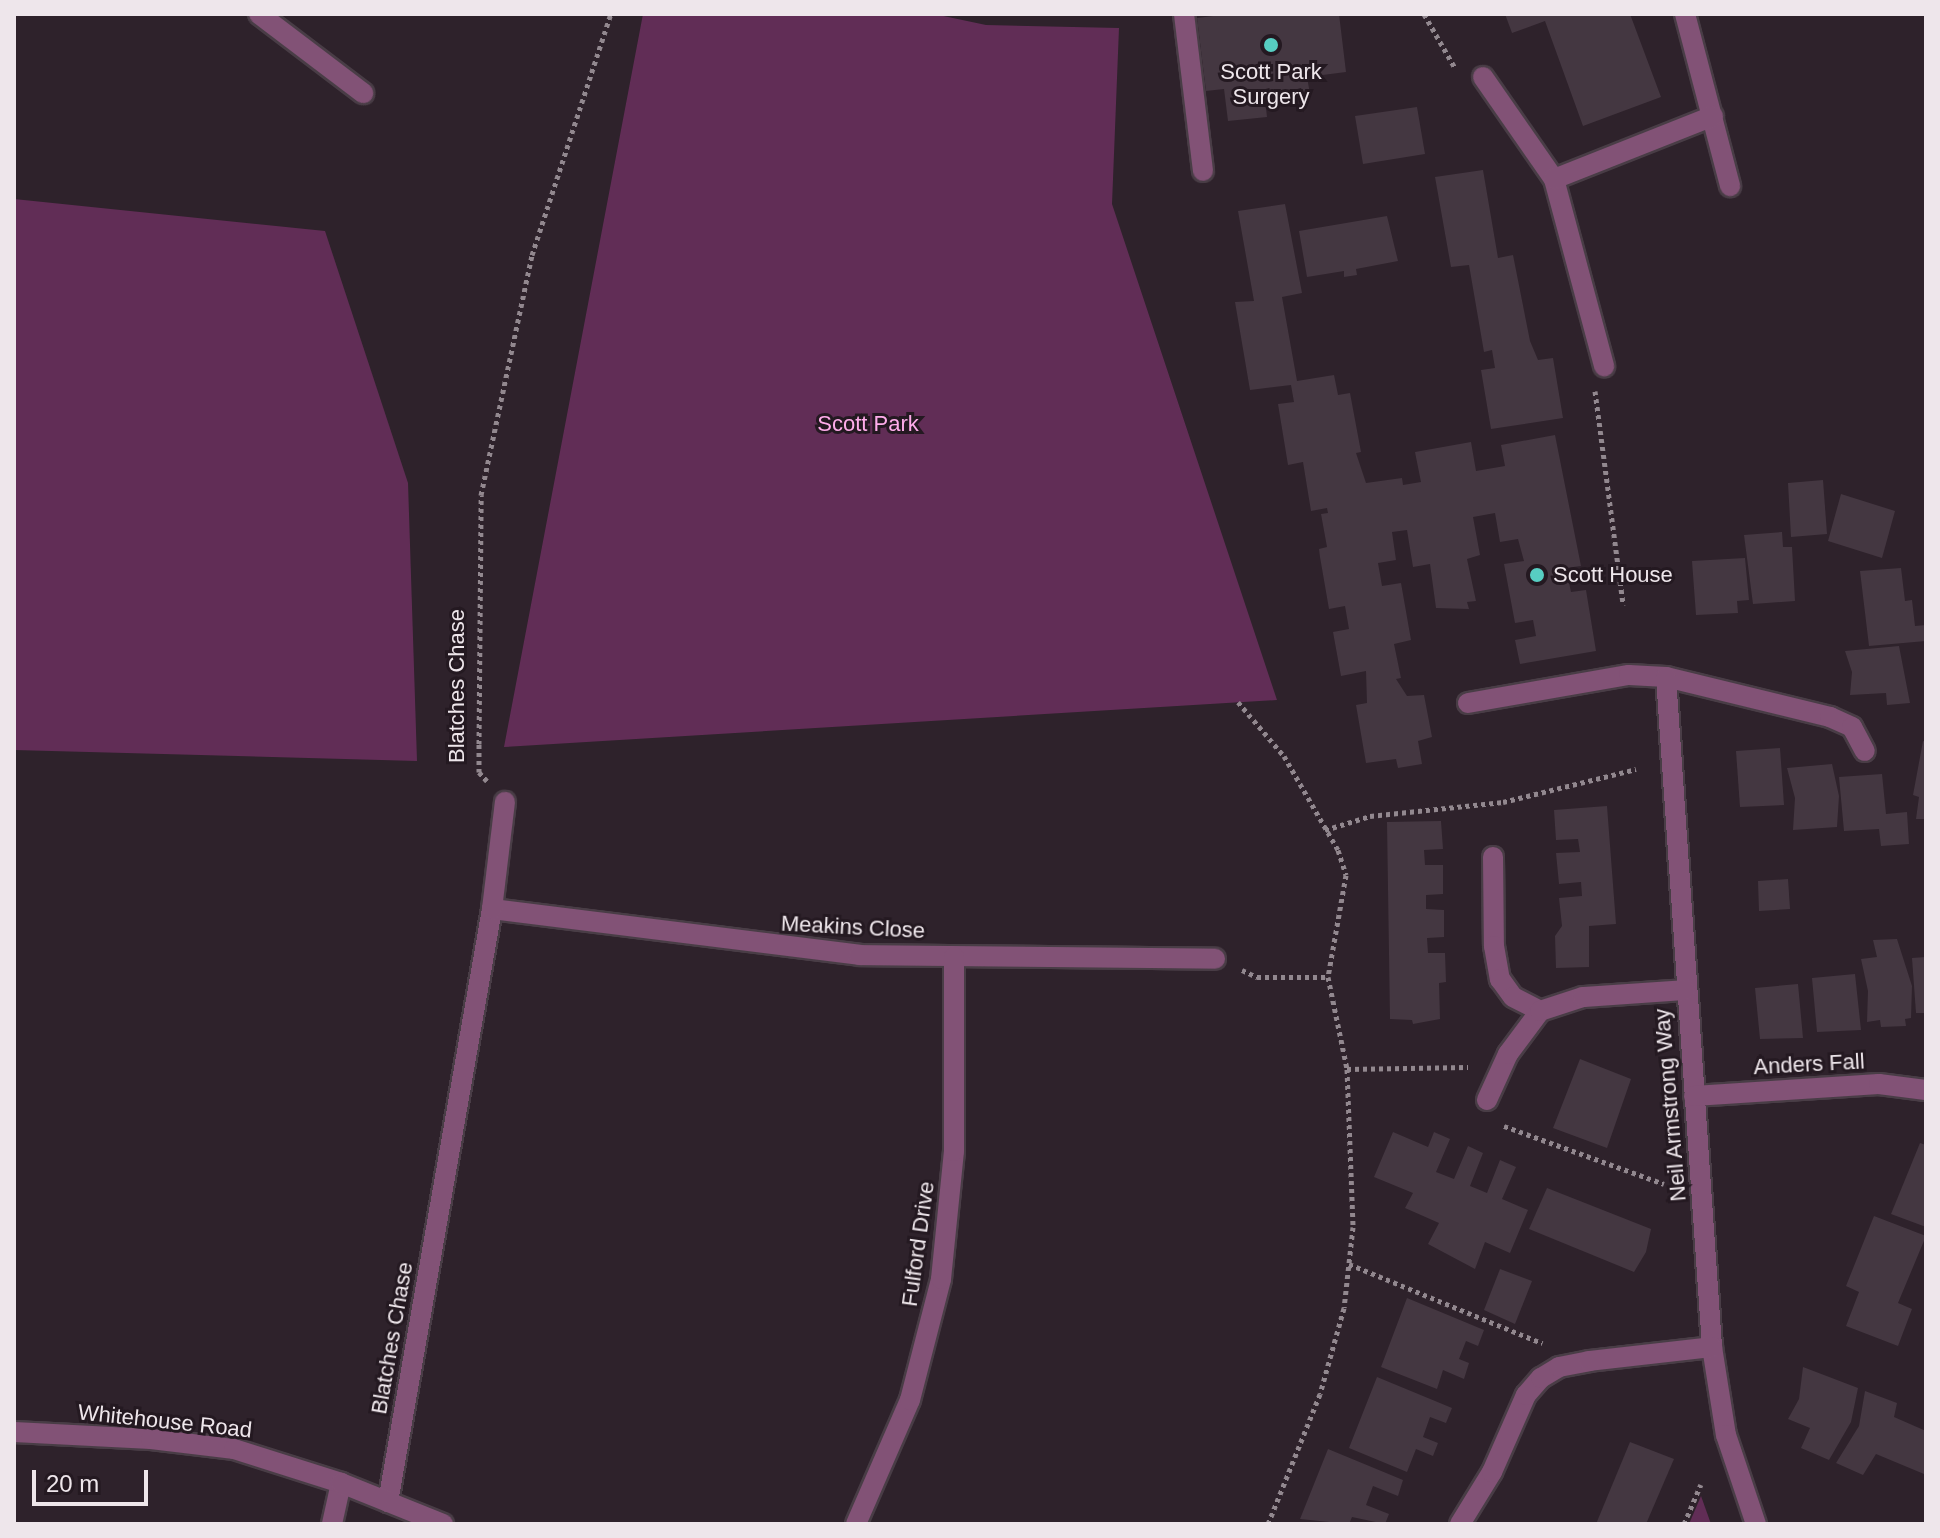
<!DOCTYPE html>
<html>
<head>
<meta charset="utf-8">
<style>
  body { margin:0 }
  #map { position:relative; width:1940px; height:1538px; overflow:hidden; background:#2e222b; font-family:Arial,sans-serif }
  div>[style] { position:absolute }
  .green>* { inset:0; background:#612d56 }
  .building>* { inset:0; background:#443741 }
  .path>* { height:5px; margin-top:-2.5px; transform-origin:0; background:repeating-linear-gradient(90deg,#92888f 0 4px,transparent 0 8px) }
  .roads { filter:drop-shadow(2px 0 #493d46) drop-shadow(-2px 0 #493d46) drop-shadow(0 2px #493d46) drop-shadow(0 -2px #493d46) }
  .service>* { height:20px; margin:-10px; padding:0 10px; transform-origin:10px; border-radius:10px; background:#825276 }
  .minor>* { height:20px; margin:-10px; padding:0 10px; transform-origin:10px; border-radius:10px; background:#825276 }
  .tertiary>* { height:20px; margin:-10px; padding:0 10px; transform-origin:10px; border-radius:10px; background:#825276 }
  .dots>* { width:22px; height:22px; translate:-50% -50%; box-sizing:border-box; border:4px solid #241921; border-radius:50% }
  span { translate:-50% -50%; white-space:nowrap; text-align:center; line-height:1.15; -webkit-text-stroke:6px #241921; paint-order:stroke }
  .poi-label { font-size:22px; color:#eee6eb }
  .left { translate:0 -50%; text-align:left }
  .park-label { font-size:22px; color:#feacea }
  .street-label { font-size:22px; color:#eee6eb }
  .frame { position:absolute; inset:0; border:16px solid #eee6eb; pointer-events:none }
  .scale { position:absolute; left:32px; top:1470px; width:116px; height:36px; box-sizing:border-box; border:4px solid #eee6eb; border-top:0; padding-left:10px; font-size:24px; line-height:28px; white-space:nowrap; color:#eee6eb; -webkit-text-stroke:6px #241921; paint-order:stroke }
</style>
</head>
<body>
<div id="map">
  <div class="green">
    <i style="clip-path:polygon(643px 14px,934px 14px,986px 25px,1119px 28px,1112px 204px,1277px 700px,504px 747px)"></i>
    <i style="clip-path:polygon(14px 199px,325px 231px,408px 483px,417px 761px,14px 750px)"></i>
    <i style="clip-path:polygon(1701px 1496px,1711px 1524px,1689px 1524px)"></i>
  </div>
  <div class="building">
    <i style="clip-path:polygon(1229px 14px,1339px 14px,1346px 72px,1307px 77px,1310px 94px,1265px 99px,1267px 117px,1228px 121px,1224px 89px,1206px 91px,1197px 18px)"></i>
    <i style="clip-path:polygon(1505px 14px,1630px 14px,1661px 97px,1583px 126px,1545px 21px,1512px 33px)"></i>
    <i style="clip-path:polygon(1417px 107px,1425px 154px,1363px 164px,1355px 116px)"></i>
    <i style="clip-path:polygon(1483px 170px,1498px 258px,1513px 255px,1530px 341px,1538px 360px,1553px 358px,1563px 418px,1491px 429px,1481px 370px,1495px 368px,1492px 350px,1484px 352px,1469px 265px,1451px 267px,1435px 177px)"></i>
    <i style="clip-path:polygon(1285px 204px,1302px 293px,1282px 297px,1297px 381px,1334px 375px,1338px 395px,1350px 393px,1361px 452px,1356px 453px,1366px 483px,1402px 478px,1403px 485px,1421px 482px,1415px 452px,1471px 442px,1476px 471px,1505px 466px,1501px 445px,1555px 435px,1581px 566px,1566px 568px,1571px 592px,1586px 590px,1596px 651px,1520px 664px,1515px 640px,1536px 636px,1533px 620px,1515px 623px,1504px 564px,1524px 561px,1518px 539px,1500px 542px,1495px 513px,1473px 517px,1480px 555px,1467px 559px,1476px 601px,1467px 602px,1469px 609px,1436px 608px,1430px 564px,1413px 567px,1407px 530px,1392px 532px,1396px 560px,1378px 563px,1382px 586px,1401px 583px,1411px 640px,1394px 644px,1401px 678px,1396px 679px,1407px 696px,1424px 695px,1432px 737px,1418px 741px,1422px 764px,1398px 768px,1396px 759px,1366px 763px,1356px 705px,1367px 703px,1366px 671px,1341px 676px,1333px 632px,1349px 629px,1345px 606px,1329px 609px,1320px 557px,1319px 549px,1327px 547px,1321px 514px,1328px 513px,1327px 508px,1311px 511px,1303px 462px,1288px 465px,1278px 404px,1294px 402px,1291px 385px,1250px 390px,1235px 302px,1254px 301px,1238px 211px)"></i>
    <i style="clip-path:polygon(1387px 216px,1398px 261px,1356px 269px,1357px 275px,1344px 277px,1344px 271px,1307px 277px,1299px 231px)"></i>
    <i style="clip-path:polygon(1823px 480px,1827px 534px,1791px 537px,1788px 483px)"></i>
    <i style="clip-path:polygon(1841px 494px,1895px 511px,1882px 558px,1828px 541px)"></i>
    <i style="clip-path:polygon(1782px 532px,1783px 547px,1792px 547px,1795px 601px,1753px 604px,1744px 535px)"></i>
    <i style="clip-path:polygon(1745px 558px,1749px 600px,1737px 601px,1738px 613px,1696px 615px,1692px 561px)"></i>
    <i style="clip-path:polygon(1901px 568px,1905px 601px,1912px 600px,1915px 626px,1926px 625px,1926px 641px,1869px 646px,1860px 571px)"></i>
    <i style="clip-path:polygon(1899px 646px,1910px 703px,1887px 705px,1886px 693px,1850px 695px,1852px 672px,1845px 651px)"></i>
    <i style="clip-path:polygon(1923px 741px,1926px 742px,1926px 819px,1916px 819px,1919px 797px,1913px 795px)"></i>
    <i style="clip-path:polygon(1780px 748px,1784px 805px,1740px 807px,1736px 751px)"></i>
    <i style="clip-path:polygon(1832px 764px,1839px 796px,1837px 827px,1793px 830px,1795px 798px,1787px 768px)"></i>
    <i style="clip-path:polygon(1882px 774px,1886px 814px,1907px 812px,1909px 844px,1881px 846px,1879px 829px,1844px 831px,1839px 777px)"></i>
    <i style="clip-path:polygon(1607px 806px,1616px 924px,1589px 926px,1589px 967px,1556px 968px,1555px 936px,1562px 926px,1559px 898px,1582px 896px,1581px 882px,1559px 884px,1556px 853px,1580px 852px,1578px 839px,1556px 840px,1554px 810px)"></i>
    <i style="clip-path:polygon(1441px 821px,1443px 849px,1424px 850px,1425px 865px,1443px 865px,1443px 894px,1426px 895px,1426px 909px,1444px 910px,1444px 937px,1427px 938px,1428px 953px,1445px 953px,1446px 982px,1439px 983px,1440px 1019px,1413px 1024px,1412px 1020px,1390px 1019px,1387px 822px)"></i>
    <i style="clip-path:polygon(1788px 879px,1790px 909px,1759px 911px,1758px 881px)"></i>
    <i style="clip-path:polygon(1897px 939px,1912px 986px,1911px 1018px,1905px 1019px,1906px 1026px,1881px 1027px,1880px 1020px,1867px 1022px,1868px 991px,1861px 959px,1877px 957px,1873px 940px)"></i>
    <i style="clip-path:polygon(1926px 957px,1926px 1013px,1916px 1013px,1912px 958px)"></i>
    <i style="clip-path:polygon(1855px 974px,1861px 1030px,1817px 1032px,1812px 978px)"></i>
    <i style="clip-path:polygon(1798px 984px,1803px 1038px,1760px 1039px,1755px 988px)"></i>
    <i style="clip-path:polygon(1580px 1059px,1631px 1079px,1607px 1148px,1553px 1128px)"></i>
    <i style="clip-path:polygon(1393px 1132px,1428px 1147px,1434px 1132px,1450px 1139px,1436px 1172px,1454px 1179px,1468px 1146px,1483px 1153px,1470px 1186px,1487px 1193px,1500px 1160px,1516px 1167px,1502px 1199px,1528px 1210px,1510px 1253px,1485px 1242px,1475px 1269px,1428px 1244px,1439px 1223px,1405px 1208px,1413px 1193px,1374px 1177px)"></i>
    <i style="clip-path:polygon(1920px 1143px,1926px 1145px,1926px 1227px,1891px 1214px)"></i>
    <i style="clip-path:polygon(1547px 1188px,1651px 1229px,1646px 1252px,1634px 1272px,1529px 1229px)"></i>
    <i style="clip-path:polygon(1874px 1216px,1926px 1236px,1898px 1303px,1912px 1309px,1898px 1346px,1846px 1326px,1859px 1292px,1846px 1286px)"></i>
    <i style="clip-path:polygon(1500px 1269px,1532px 1281px,1515px 1324px,1484px 1310px)"></i>
    <i style="clip-path:polygon(1407px 1298px,1484px 1330px,1478px 1346px,1466px 1341px,1459px 1359px,1469px 1363px,1464px 1379px,1443px 1370px,1437px 1389px,1381px 1367px)"></i>
    <i style="clip-path:polygon(1803px 1367px,1858px 1388px,1851px 1422px,1829px 1460px,1801px 1448px,1810px 1428px,1788px 1419px,1799px 1399px)"></i>
    <i style="clip-path:polygon(1377px 1377px,1452px 1408px,1446px 1423px,1430px 1417px,1423px 1437px,1438px 1443px,1433px 1456px,1416px 1449px,1407px 1472px,1349px 1448px)"></i>
    <i style="clip-path:polygon(1865px 1391px,1897px 1403px,1894px 1417px,1926px 1431px,1924px 1474px,1876px 1454px,1863px 1475px,1836px 1463px,1859px 1426px)"></i>
    <i style="clip-path:polygon(1630px 1442px,1674px 1459px,1646px 1524px,1596px 1524px)"></i>
    <i style="clip-path:polygon(1328px 1449px,1403px 1480px,1398px 1496px,1373px 1486px,1366px 1505px,1389px 1514px,1385px 1524px,1352px 1517px,1349px 1524px,1300px 1519px)"></i>
  </div>
  <div class="path">
    <i style="left:1424px;top:14px;width:62px;rotate:60.1deg"></i>
    <i style="left:1595px;top:391px;width:216px;rotate:82.5deg"></i>
    <i style="left:1238px;top:702px;width:71px;rotate:49.6deg"></i>
    <i style="left:1284px;top:756px;width:108px;rotate:60.1deg"></i>
    <i style="left:1338px;top:850px;width:26px;rotate:72deg"></i>
    <i style="left:1346px;top:875px;width:104px;rotate:100deg"></i>
    <i style="left:1328px;top:977px;width:94px;rotate:78.3deg"></i>
    <i style="left:1347px;top:1069px;width:158px;rotate:87.8deg"></i>
    <i style="left:1353px;top:1227px;width:81px;rotate:96.3deg"></i>
    <i style="left:1344px;top:1308px;width:89px;rotate:105.6deg"></i>
    <i style="left:1320px;top:1394px;width:140px;rotate:111.8deg"></i>
    <i style="left:487px;top:781px;width:12px;rotate:-132deg"></i>
    <i style="left:479px;top:772px;width:28px;rotate:-90deg"></i>
    <i style="left:479px;top:744px;width:249px;rotate:-89.5deg"></i>
    <i style="left:481px;top:495px;width:245px;rotate:-78deg"></i>
    <i style="left:532px;top:255px;width:254px;rotate:-71.9deg"></i>
    <i style="left:1325px;top:830px;width:47px;rotate:-17.3deg"></i>
    <i style="left:1370px;top:816px;width:134px;rotate:-6deg"></i>
    <i style="left:1503px;top:802px;width:137px;rotate:-13.9deg"></i>
    <i style="left:1242px;top:970px;width:17px;rotate:25deg"></i>
    <i style="left:1257px;top:977px;width:71px"></i>
    <i style="left:1347px;top:1069px;width:121px;rotate:-0.9deg"></i>
    <i style="left:1504px;top:1126px;width:170px;rotate:19.9deg"></i>
    <i style="left:1349px;top:1264px;width:209px;rotate:22.3deg"></i>
    <i style="left:1684px;top:1524px;width:43px;rotate:-67deg"></i>
  </div>
  <div class="roads">
    <div class="service">
      <i style="left:259px;top:14px;width:131px;rotate:37.2deg"></i>
      <i style="left:1184px;top:14px;width:158px;rotate:83.1deg"></i>
      <i style="left:1685px;top:14px;width:178px;rotate:75.3deg"></i>
      <i style="left:1483px;top:77px;width:124px;rotate:55.2deg"></i>
      <i style="left:1554px;top:179px;width:194px;rotate:75deg"></i>
      <i style="left:1554px;top:179px;width:171px;rotate:-21.6deg"></i>
      <i style="left:1468px;top:703px;width:163px;rotate:-9.9deg"></i>
      <i style="left:1629px;top:675px;width:37px;rotate:3deg"></i>
      <i style="left:1666px;top:677px;width:169px;rotate:13.7deg"></i>
      <i style="left:1830px;top:717px;width:24px;rotate:24deg"></i>
      <i style="left:1852px;top:727px;width:27px;rotate:62deg"></i>
      <i style="left:1493px;top:857px;width:89px;rotate:89.4deg"></i>
      <i style="left:1494px;top:946px;width:34px;rotate:80deg"></i>
      <i style="left:1500px;top:979px;width:22px;rotate:54deg"></i>
      <i style="left:1513px;top:997px;width:30px;rotate:27deg"></i>
    </div>
    <div class="minor">
      <i style="left:1666px;top:677px;width:672px;rotate:86.07deg"></i>
      <i style="left:1712px;top:1347px;width:89px;rotate:81deg"></i>
      <i style="left:1726px;top:1435px;width:94px;rotate:71.4deg"></i>
      <i style="left:492px;top:909px;width:370px;rotate:7.1deg"></i>
      <i style="left:859px;top:955px;width:356px;rotate:0.6deg"></i>
      <i style="left:1694px;top:1096px;width:185px;rotate:-3.7deg"></i>
      <i style="left:1879px;top:1084px;width:47px;rotate:7.3deg"></i>
      <i style="left:1487px;top:1100px;width:51px;rotate:-65.5deg"></i>
      <i style="left:1508px;top:1054px;width:54px;rotate:-53.3deg"></i>
      <i style="left:1540px;top:1011px;width:45px;rotate:-18deg"></i>
      <i style="left:1583px;top:997px;width:102px;rotate:-3.9deg"></i>
      <i style="left:388px;top:1502px;width:602px;rotate:-80.05deg"></i>
      <i style="left:492px;top:909px;width:108px;rotate:-83.1deg"></i>
      <i style="left:332px;top:1524px;width:42px;rotate:-77.6deg"></i>
      <i style="left:856px;top:1524px;width:135px;rotate:-66.5deg"></i>
      <i style="left:910px;top:1400px;width:125px;rotate:-75.6deg"></i>
      <i style="left:941px;top:1279px;width:129px;rotate:-84.2deg"></i>
      <i style="left:954px;top:1151px;width:194px;rotate:-90deg"></i>
      <i style="left:1460px;top:1524px;width:61px;rotate:-58.4deg"></i>
      <i style="left:1492px;top:1472px;width:84px;rotate:-66.2deg"></i>
      <i style="left:1526px;top:1395px;width:23px;rotate:-49deg"></i>
      <i style="left:1541px;top:1378px;width:21px;rotate:-31deg"></i>
      <i style="left:1559px;top:1367px;width:31px;rotate:-11deg"></i>
      <i style="left:1589px;top:1361px;width:124px;rotate:-6.5deg"></i>
    </div>
    <div class="tertiary">
      <i style="left:14px;top:1432px;width:137px;rotate:2.9deg"></i>
      <i style="left:151px;top:1439px;width:84px;rotate:6.9deg"></i>
      <i style="left:234px;top:1449px;width:112px;rotate:17.6deg"></i>
      <i style="left:341px;top:1483px;width:110px;rotate:21.9deg"></i>
    </div>
  </div>
  <div class="dots">
    <i style="left:1271px;top:45px;background:#57cec2"></i>
    <i style="left:1537px;top:575px;background:#57cec2"></i>
  </div>
  <div class="poi-label">
    <span style="left:1271px;top:84px">Scott Park<br>Surgery</span>
    <span class="left" style="left:1553px;top:575px">Scott House</span>
  </div>
  <div class="park-label">
    <span style="left:868px;top:424px">Scott Park</span>
  </div>
  <div class="street-label">
    <span style="left:457px;top:686px;rotate:-90deg">Blatches Chase</span>
    <span style="left:853px;top:927px;rotate:3deg">Meakins Close</span>
    <span style="left:1809px;top:1064px;rotate:-3deg">Anders Fall</span>
    <span style="left:1670px;top:1105px;rotate:-95deg">Neil Armstrong Way</span>
    <span style="left:918px;top:1244px;rotate:-82deg">Fulford Drive</span>
    <span style="left:392px;top:1338px;rotate:-80deg">Blatches Chase</span>
    <span style="left:165px;top:1421px;rotate:6deg">Whitehouse Road</span>
  </div>
  <div class="frame"></div>
  <div class="scale">20 m</div>
</div>
</body>
</html>
